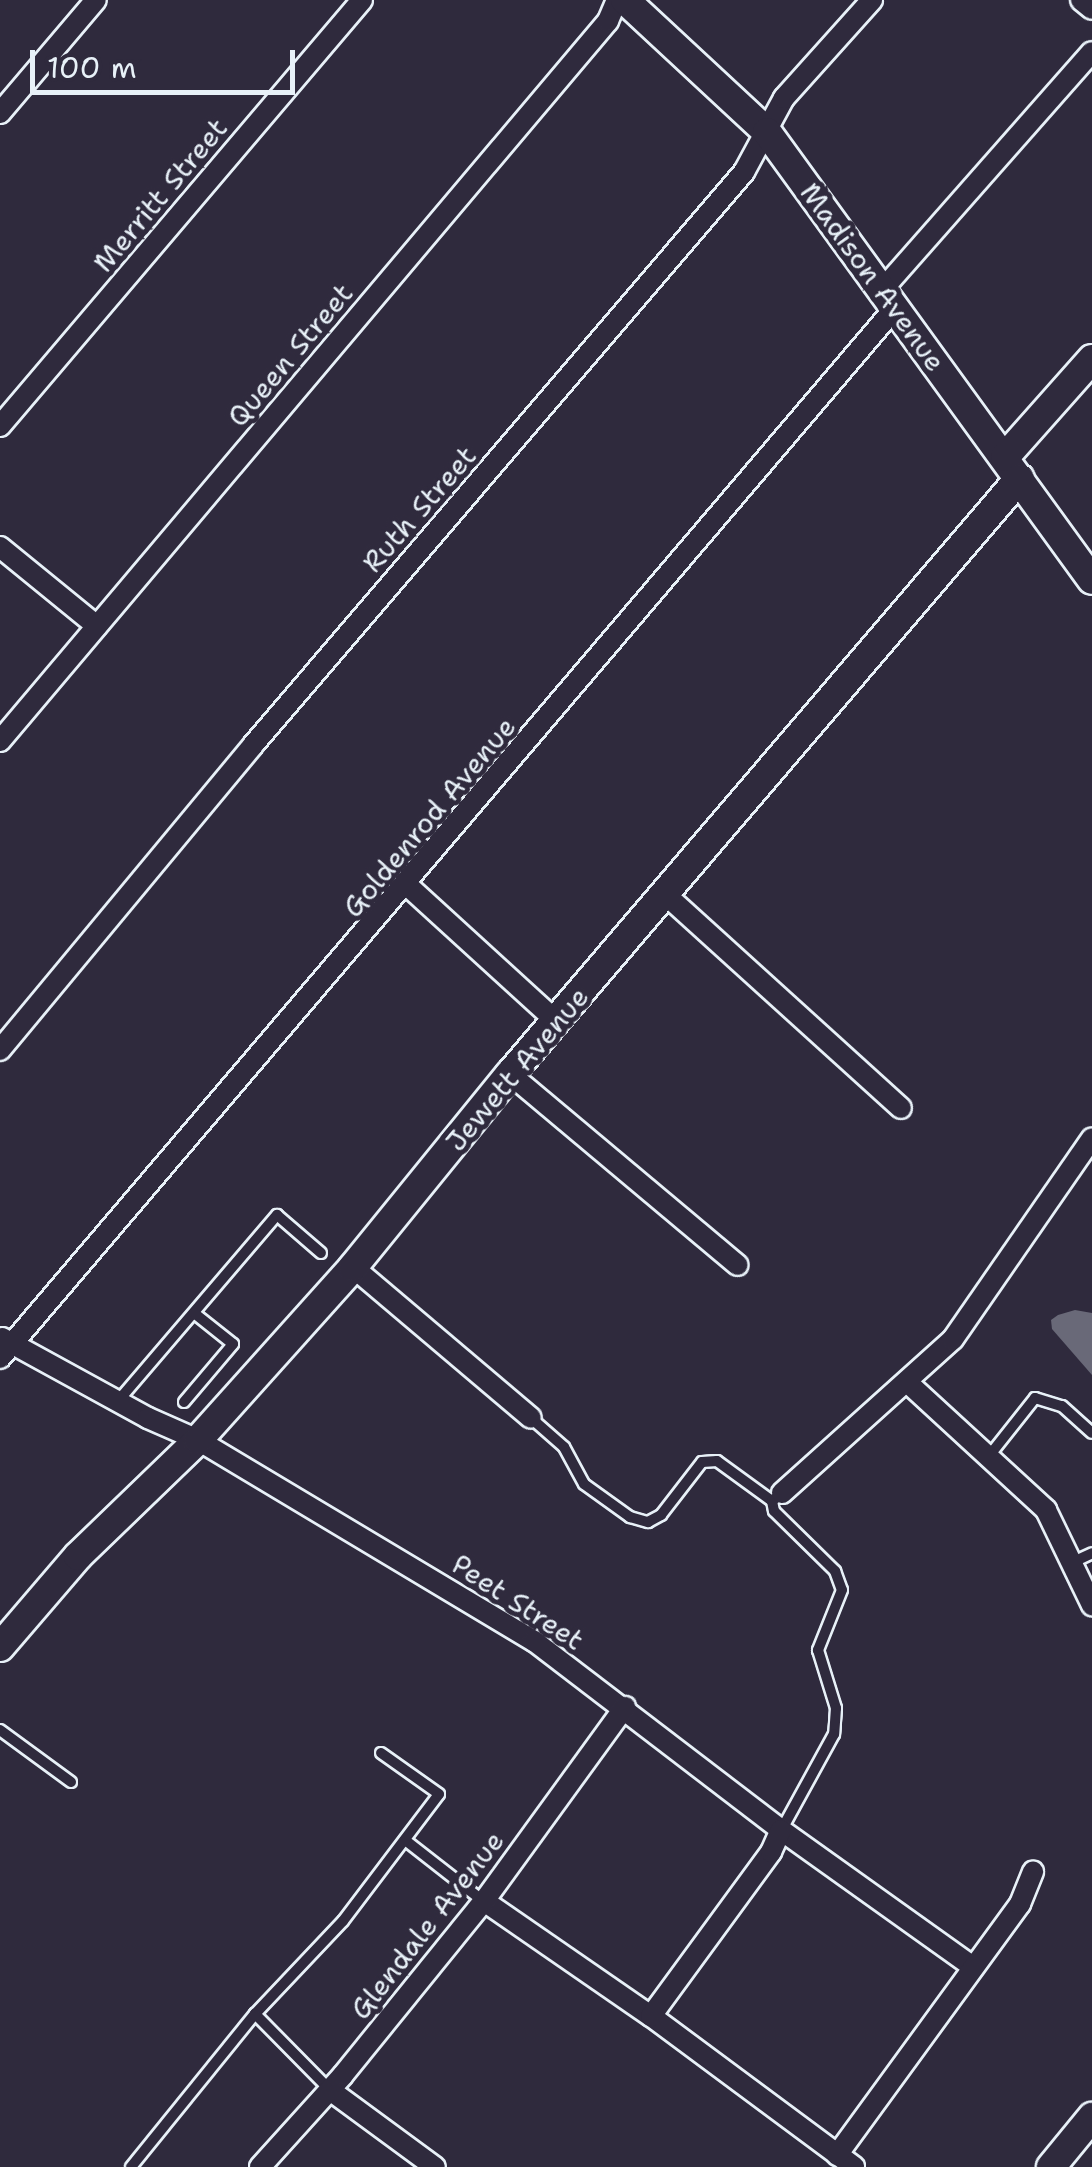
<!DOCTYPE html>
<html>
<head>
<meta charset="utf-8">
<style>
  body { margin:0 }
  #map { position:relative; width:1092px; height:2167px; overflow:hidden; background:#2f2a3d; font-family:"Shantell Sans",sans-serif }
  div>[style] { position:absolute }
  .water>* { inset:0; background:#696978 }
  .roads { filter:drop-shadow(2px 0 #e8f1f8) drop-shadow(-2px 0 #e8f1f8) drop-shadow(0 2px #e8f1f8) drop-shadow(0 -2px #e8f1f8) }
  .lane>* { height:10px; margin:-5px; padding:0 5px; transform-origin:5px; border-radius:5px; background:#2f2a3d }
  .street>* { height:20px; margin:-10px; padding:0 10px; transform-origin:10px; border-radius:10px; background:#2f2a3d }
  .secondary>* { height:28px; margin:-14px; padding:0 14px; transform-origin:14px; border-radius:14px; background:#2f2a3d }
  span { translate:-50% -50%; white-space:nowrap; text-align:center; line-height:1.15; -webkit-text-stroke:10px #2f2a3d; paint-order:stroke }
  .street-label { font-size:28px; color:#e8f1f8 }
  .scale { position:absolute; left:30px; top:50px; width:265px; height:45px; box-sizing:border-box; border:5px solid #e8f1f8; border-top:0; padding-left:12px; font-size:30px; line-height:35px; white-space:nowrap; color:#e8f1f8; -webkit-text-stroke:8px #2f2a3d; paint-order:stroke }
</style>
</head>
<body>
<div id="map">
  <div class="water">
    <i style="clip-path:polygon(1075px 1310px,1092px 1313px,1092px 1375px,1052px 1329px,1051px 1320px,1058px 1315px)"></i>
  </div>
  <div class="roads">
    <div class="lane">
      <i style="left:118px;top:1401px;width:245px;rotate:-49.5deg"></i>
      <i style="left:277px;top:1215px;width:58px;rotate:40.8deg"></i>
      <i style="left:184px;top:1402px;width:76px;rotate:-49.8deg"></i>
      <i style="left:233px;top:1344px;width:50px;rotate:-141.5deg"></i>
      <i style="left:531px;top:1418px;width:44px;rotate:41.3deg"></i>
      <i style="left:564px;top:1447px;width:42px;rotate:61.6deg"></i>
      <i style="left:584px;top:1484px;width:57px;rotate:35.7deg"></i>
      <i style="left:630px;top:1517px;width:19px;rotate:16deg"></i>
      <i style="left:648px;top:1522px;width:15px;rotate:-28deg"></i>
      <i style="left:661px;top:1515px;width:67px;rotate:-52.3deg"></i>
      <i style="left:702px;top:1462px;width:15px;rotate:-4deg"></i>
      <i style="left:717px;top:1461px;width:68px;rotate:36deg"></i>
      <i style="left:989px;top:1456px;width:74px;rotate:-51.6deg"></i>
      <i style="left:1035px;top:1398px;width:28px;rotate:17deg"></i>
      <i style="left:1062px;top:1406px;width:40px;rotate:42deg"></i>
      <i style="left:782px;top:1493px;width:13px;rotate:141deg"></i>
      <i style="left:772px;top:1501px;width:10px;rotate:79deg"></i>
      <i style="left:774px;top:1511px;width:86px;rotate:44.5deg"></i>
      <i style="left:835px;top:1571px;width:20px;rotate:70deg"></i>
      <i style="left:842px;top:1590px;width:65px;rotate:111.8deg"></i>
      <i style="left:818px;top:1650px;width:61px;rotate:72.8deg"></i>
      <i style="left:836px;top:1708px;width:26px;rotate:94deg"></i>
      <i style="left:834px;top:1734px;width:108px;rotate:118.7deg"></i>
      <i style="left:1071px;top:1563px;width:23px;rotate:-25deg"></i>
      <i style="left:0;top:1730px;width:88px;rotate:36.2deg"></i>
      <i style="left:405px;top:1840px;width:99px;rotate:38deg"></i>
      <i style="left:330px;top:2090px;width:107px;rotate:-134.6deg"></i>
      <i style="left:255px;top:2014px;width:128px;rotate:-46.6deg"></i>
      <i style="left:343px;top:1921px;width:159px;rotate:-52.9deg"></i>
      <i style="left:439px;top:1794px;width:71px;rotate:-144.7deg"></i>
      <i style="left:131px;top:2167px;width:197px;rotate:-51deg"></i>
    </div>
    <div class="street">
      <i style="left:1081px;top:0;width:14px;rotate:39deg"></i>
      <i style="left:0;top:113px;width:148px;rotate:-49.7deg"></i>
      <i style="left:882px;top:290px;width:317px;rotate:-48.6deg"></i>
      <i style="left:0;top:426px;width:559px;rotate:-49.64deg"></i>
      <i style="left:0;top:547px;width:125px;rotate:39.2deg"></i>
      <i style="left:0;top:741px;width:942px;rotate:-49.82deg"></i>
      <i style="left:608px;top:21px;width:23px;rotate:-67deg"></i>
      <i style="left:407px;top:885px;width:202px;rotate:42.4deg"></i>
      <i style="left:666px;top:895px;width:317px;rotate:42.2deg"></i>
      <i style="left:0;top:1050px;width:396px;rotate:-50.3deg"></i>
      <i style="left:253px;top:745px;width:755px;rotate:-49.41deg"></i>
      <i style="left:744px;top:172px;width:84px;rotate:-61.6deg"></i>
      <i style="left:784px;top:98px;width:132px;rotate:-48.1deg"></i>
      <i style="left:510px;top:1074px;width:297px;rotate:40deg"></i>
      <i style="left:353px;top:1267px;width:233px;rotate:40.3deg"></i>
      <i style="left:2px;top:1338px;width:166px;rotate:28.7deg"></i>
      <i style="left:148px;top:1418px;width:55px;rotate:23.7deg"></i>
      <i style="left:198px;top:1440px;width:392px;rotate:30.9deg"></i>
      <i style="left:534px;top:1641px;width:311px;rotate:37.4deg"></i>
      <i style="left:781px;top:1830px;width:236px;rotate:35.5deg"></i>
      <i style="left:0;top:1358px;width:1380px;rotate:-49.56deg"></i>
      <i style="left:907px;top:1382px;width:189px;rotate:42.6deg"></i>
      <i style="left:1046px;top:1510px;width:106px;rotate:64.2deg"></i>
      <i style="left:782px;top:1493px;width:230px;rotate:-42deg"></i>
      <i style="left:953px;top:1339px;width:244px;rotate:-55.3deg"></i>
      <i style="left:484px;top:1901px;width:203px;rotate:34.6deg"></i>
      <i style="left:651px;top:2016px;width:253px;rotate:36.6deg"></i>
      <i style="left:651px;top:2016px;width:203px;rotate:-53.8deg"></i>
      <i style="left:771px;top:1852px;width:24px;rotate:-66deg"></i>
      <i style="left:330px;top:2090px;width:130px;rotate:36.3deg"></i>
      <i style="left:837px;top:2155px;width:311px;rotate:-53.9deg"></i>
      <i style="left:1020px;top:1904px;width:35px;rotate:-68deg"></i>
      <i style="left:260px;top:2167px;width:124px;rotate:-47.9deg"></i>
      <i style="left:343px;top:2075px;width:224px;rotate:-51deg"></i>
      <i style="left:484px;top:1901px;width:240px;rotate:-54deg"></i>
    </div>
    <div class="secondary">
      <i style="left:625px;top:0;width:194px;rotate:42.9deg"></i>
      <i style="left:767px;top:132px;width:553px;rotate:54.04deg"></i>
      <i style="left:1005px;top:457px;width:131px;rotate:-48.4deg"></i>
      <i style="left:0;top:1647px;width:120px;rotate:-49.4deg"></i>
      <i style="left:78px;top:1556px;width:167px;rotate:-44deg"></i>
      <i style="left:198px;top:1440px;width:232px;rotate:-48.1deg"></i>
      <i style="left:353px;top:1267px;width:249px;rotate:-50.9deg"></i>
      <i style="left:510px;top:1074px;width:784px;rotate:-49.45deg"></i>
      <i style="left:1051px;top:2167px;width:65px;rotate:-50.6deg"></i>
    </div>
  </div>
  <div class="street-label">
    <span style="left:160px;top:195px;rotate:-50deg">Merritt Street</span>
    <span style="left:873px;top:277px;rotate:54deg">Madison Avenue</span>
    <span style="left:290px;top:355px;rotate:-50deg">Queen Street</span>
    <span style="left:419px;top:509px;rotate:-49deg">Ruth Street</span>
    <span style="left:429px;top:817px;rotate:-50deg">Goldenrod Avenue</span>
    <span style="left:517px;top:1069px;rotate:-50deg">Jewett Avenue</span>
    <span style="left:518px;top:1602px;rotate:33deg">Peet Street</span>
    <span style="left:427px;top:1925px;rotate:-52deg">Glendale Avenue</span>
  </div>
  <div class="scale">100 m</div>
</div>
</body>
</html>
